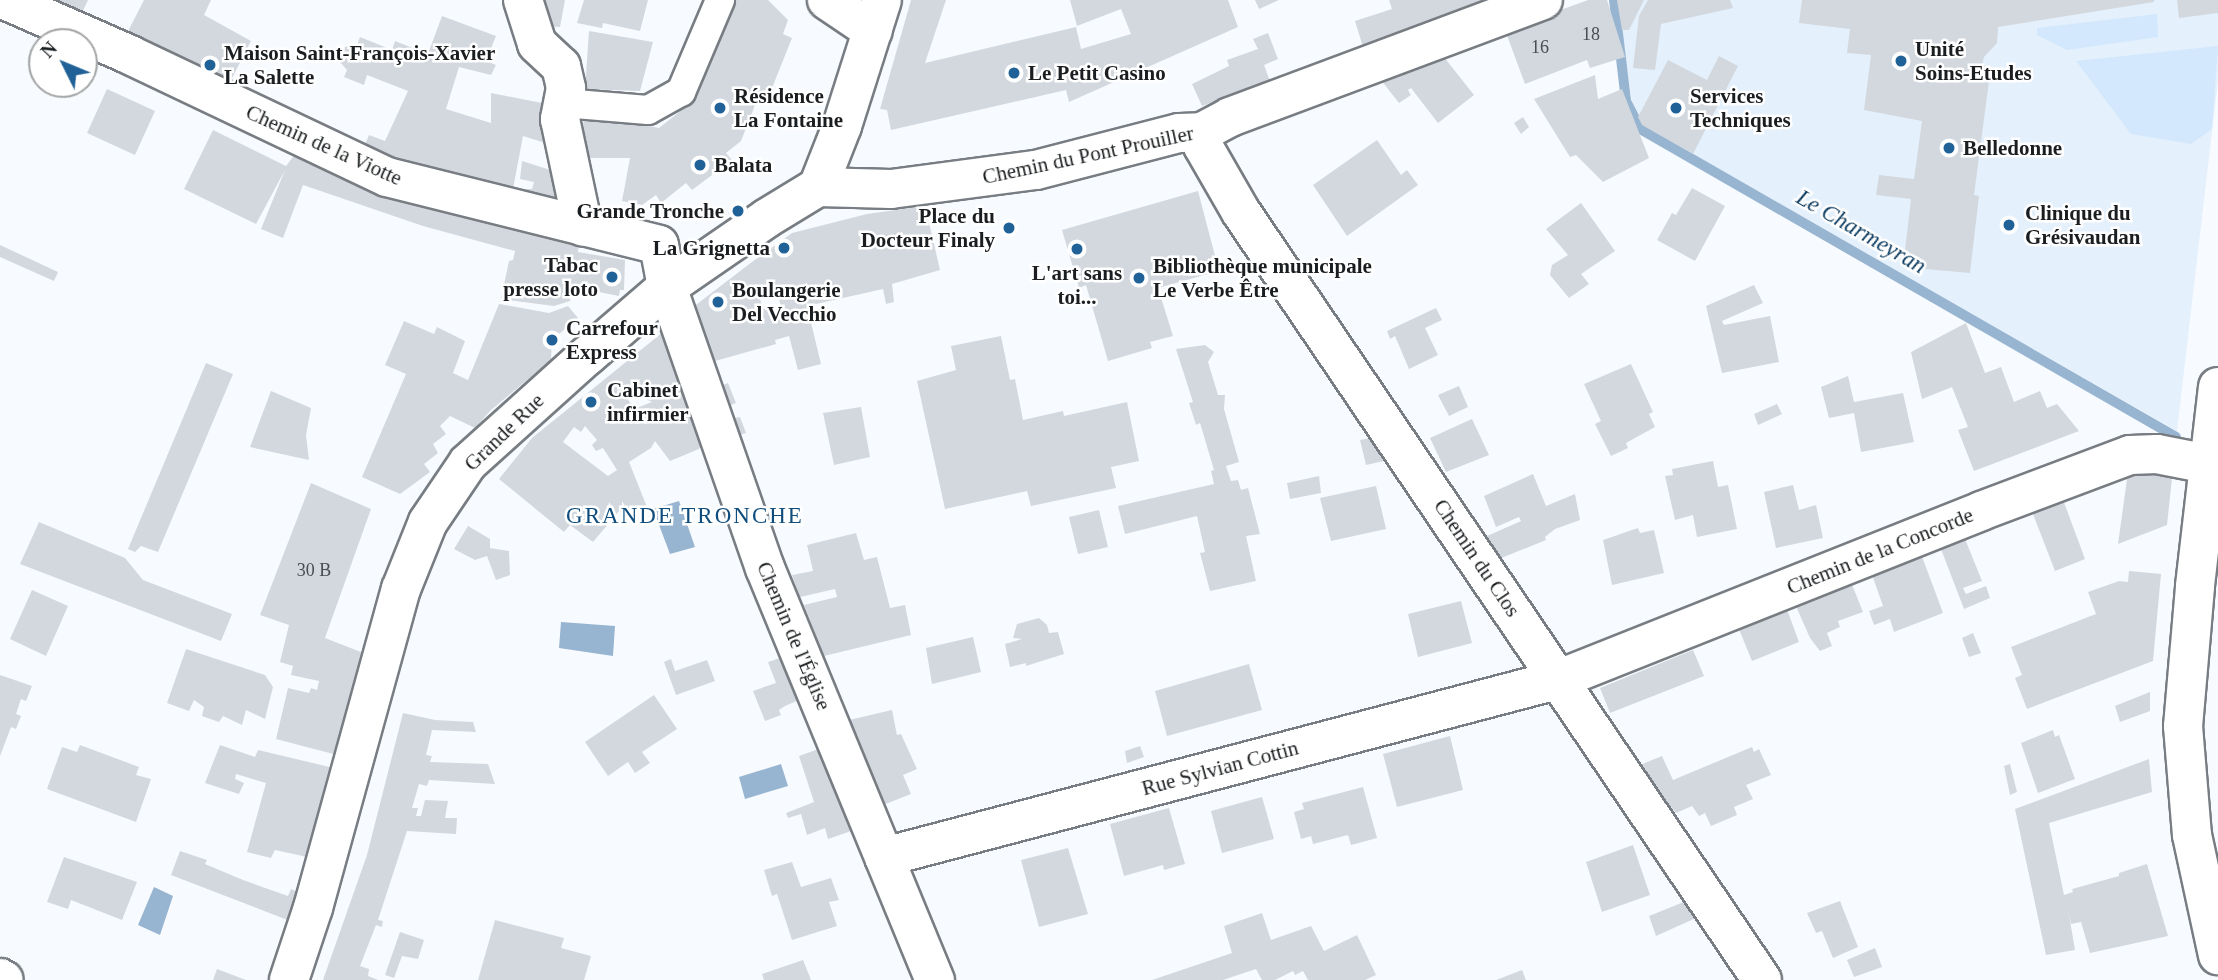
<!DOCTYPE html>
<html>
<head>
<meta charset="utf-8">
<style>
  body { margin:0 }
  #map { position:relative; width:2218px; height:980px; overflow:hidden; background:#f7fbff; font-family:Georgia,serif }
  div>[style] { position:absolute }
  .built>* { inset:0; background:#e4f0fc }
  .green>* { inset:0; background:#d3e8fc }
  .water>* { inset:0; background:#97b4d0 }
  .stream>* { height:10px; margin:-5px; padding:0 5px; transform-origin:5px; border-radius:5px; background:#97b4d0 }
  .building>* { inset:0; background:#d2d8de }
  .roads { filter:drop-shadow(2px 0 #777d82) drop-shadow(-2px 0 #777d82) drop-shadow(0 2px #777d82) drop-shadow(0 -2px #777d82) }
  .pedestrian>* { height:28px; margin:-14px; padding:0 14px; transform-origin:14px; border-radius:14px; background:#fff }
  .minor>* { height:38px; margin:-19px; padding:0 19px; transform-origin:19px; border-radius:19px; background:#fff }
  .tertiary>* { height:38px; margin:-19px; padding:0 19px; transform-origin:19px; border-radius:19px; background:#fff }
  .dots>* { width:19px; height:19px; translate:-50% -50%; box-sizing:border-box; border:4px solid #fff; border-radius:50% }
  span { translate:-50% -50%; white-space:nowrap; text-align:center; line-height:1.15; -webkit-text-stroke:5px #fff; paint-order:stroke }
  .number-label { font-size:18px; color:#494c50 }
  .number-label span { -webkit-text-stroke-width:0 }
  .poi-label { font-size:21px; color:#1b1e20; font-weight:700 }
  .left { translate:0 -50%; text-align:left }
  .right { translate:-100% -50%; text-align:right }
  .street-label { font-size:21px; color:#1b1e20 }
  .water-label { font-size:23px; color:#0a3a5f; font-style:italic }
  .neighbourhood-label { font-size:23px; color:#0e4d7d; letter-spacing:2px }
  .north { position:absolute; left:28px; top:28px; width:70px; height:70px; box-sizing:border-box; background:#fff; border:2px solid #a4a5a6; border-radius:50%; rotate:313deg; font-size:19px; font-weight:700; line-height:28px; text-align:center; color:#1b1e20 }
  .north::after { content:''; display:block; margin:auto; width:24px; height:32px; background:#206197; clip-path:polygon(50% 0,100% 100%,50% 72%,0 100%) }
</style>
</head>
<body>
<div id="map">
  <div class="built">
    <i style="clip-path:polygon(1617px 0,2218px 0,2218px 80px,2177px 431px,1642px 125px,1632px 103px)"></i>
  </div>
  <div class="green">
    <i style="clip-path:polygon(2157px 14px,2158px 37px,2067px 50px,2037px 35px,2037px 28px)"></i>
    <i style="clip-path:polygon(2218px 46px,2212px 129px,2191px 144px,2131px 134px,2076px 61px)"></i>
  </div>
  <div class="water">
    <i style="clip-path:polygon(679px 501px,695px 547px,670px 554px,653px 509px)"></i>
    <i style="clip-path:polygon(561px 622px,615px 626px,613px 656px,559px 648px)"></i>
    <i style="clip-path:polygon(781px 764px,788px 786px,745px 799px,739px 777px)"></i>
    <i style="clip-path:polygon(154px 887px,173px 896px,160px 935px,138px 925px)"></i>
  </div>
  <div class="stream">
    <i style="left:1614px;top:0;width:102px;rotate:83.2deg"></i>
    <i style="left:1626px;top:101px;width:31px;rotate:63deg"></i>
    <i style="left:1640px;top:129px;width:618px;rotate:29.88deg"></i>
  </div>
  <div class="building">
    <i style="clip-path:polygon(33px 0,88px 0,78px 21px)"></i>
    <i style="clip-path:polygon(144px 0,211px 0,204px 15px,251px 41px,227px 88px,124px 39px)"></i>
    <i style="clip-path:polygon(535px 0,565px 0,560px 27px,542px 26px)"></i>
    <i style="clip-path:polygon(584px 0,648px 0,640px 31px,603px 23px,602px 28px,577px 23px)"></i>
    <i style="clip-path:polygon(732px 0,768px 0,788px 20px,783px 34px,792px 38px,768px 98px,759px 95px,741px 141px,726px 153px,732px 160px,692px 190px,686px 183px,661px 203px,656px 195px,642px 205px,622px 201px,630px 158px,576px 158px,573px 130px,583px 129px,584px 113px,659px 128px,692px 102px)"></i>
    <i style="clip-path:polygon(911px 0,946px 0,925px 63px,1076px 27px,1081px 49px,1131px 34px,1121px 9px,1077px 26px,1070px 0,1228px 0,1238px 27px,1069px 102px,1066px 90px,891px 130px,887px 110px,880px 109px)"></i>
    <i style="clip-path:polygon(1255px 0,1279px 0,1259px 9px)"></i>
    <i style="clip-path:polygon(1389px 0,1481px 0,1484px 7px,1363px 47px,1355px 21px,1392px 9px)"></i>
    <i style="clip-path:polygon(1588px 0,1607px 0,1625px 57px,1590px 68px,1587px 60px,1525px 84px,1505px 30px)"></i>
    <i style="clip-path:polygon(1617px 0,1644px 0,1629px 30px,1622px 30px)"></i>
    <i style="clip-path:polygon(1648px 0,1730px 0,1733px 8px,1661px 24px,1655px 70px,1633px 68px,1639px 16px)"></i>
    <i style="clip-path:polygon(1802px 0,2154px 0,2154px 2px,1998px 27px,1997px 43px,1984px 57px,1982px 65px,1991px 66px,1974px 195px,1979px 196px,1970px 273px,1903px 267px,1911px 199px,1876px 195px,1879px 175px,1914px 179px,1922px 121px,1864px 110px,1871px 55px,1847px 53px,1850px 29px,1799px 23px)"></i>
    <i style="clip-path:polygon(2177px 0,2218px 0,2218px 13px,2179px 18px)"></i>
    <i style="clip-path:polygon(442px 16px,496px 36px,486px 61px,496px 65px,491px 75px,459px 67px,446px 109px,491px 123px,491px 93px,552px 105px,558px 147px,523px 136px,512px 194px,362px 152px,369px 135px,385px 141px,408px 91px,367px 75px,364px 85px,344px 77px,347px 70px,339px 61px,345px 47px,357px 45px,360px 37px,392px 50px,395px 41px,428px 54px)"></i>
    <i style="clip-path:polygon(589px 31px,653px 42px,640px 91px,585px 89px)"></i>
    <i style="clip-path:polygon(1268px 33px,1278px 59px,1264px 65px,1270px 81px,1202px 106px,1192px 84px,1229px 66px,1227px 60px,1258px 49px,1253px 39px)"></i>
    <i style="clip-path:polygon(1440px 52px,1474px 95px,1438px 123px,1411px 88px,1408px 90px,1411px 95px,1399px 103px,1377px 75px)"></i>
    <i style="clip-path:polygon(1719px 56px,1738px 66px,1693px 154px,1642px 125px,1638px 117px,1668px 60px,1707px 80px)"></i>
    <i style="clip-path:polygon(1595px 75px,1598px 99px,1622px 89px,1649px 158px,1603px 182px,1576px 155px,1570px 157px,1534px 99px)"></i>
    <i style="clip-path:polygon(107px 89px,155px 111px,135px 155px,87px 133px)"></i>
    <i style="clip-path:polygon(1523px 117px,1529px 127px,1521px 134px,1514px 123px)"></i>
    <i style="clip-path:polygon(213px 130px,286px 166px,299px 149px,580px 237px,578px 252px,625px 260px,624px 290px,620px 290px,619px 296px,594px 291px,586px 296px,571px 296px,570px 301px,554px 306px,501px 299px,509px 261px,513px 260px,515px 251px,423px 226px,303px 185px,283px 238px,261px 229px,285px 170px,256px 224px,184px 189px)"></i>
    <i style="clip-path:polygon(1377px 140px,1401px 175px,1407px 170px,1418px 185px,1347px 236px,1313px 185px)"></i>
    <i style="clip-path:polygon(522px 161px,560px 173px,569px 207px,525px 197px,526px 189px,532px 189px,534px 182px,520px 179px)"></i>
    <i style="clip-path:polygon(1692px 188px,1725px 206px,1695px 261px,1657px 240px,1672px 213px,1676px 215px)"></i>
    <i style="clip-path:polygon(1198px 191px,1219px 271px,1158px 288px,1173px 336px,1150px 342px,1152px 348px,1108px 361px,1086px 285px,1079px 288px,1062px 230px)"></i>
    <i style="clip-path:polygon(742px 203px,747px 209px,733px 219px,728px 213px)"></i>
    <i style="clip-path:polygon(1581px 203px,1615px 251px,1581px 274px,1589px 284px,1569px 298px,1550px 275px,1552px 265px,1568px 255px,1546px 229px)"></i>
    <i style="clip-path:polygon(evenodd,918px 207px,920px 219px,928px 218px,940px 270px,892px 284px,894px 302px,886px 304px,883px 289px,807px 306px,821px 364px,798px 370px,789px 336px,775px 340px,776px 344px,708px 363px,688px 311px,748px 265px,792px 233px,867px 214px,918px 207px,775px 283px,783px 315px,771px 319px,768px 308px,763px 309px,757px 288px,775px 283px)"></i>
    <i style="clip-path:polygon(0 245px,58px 272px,54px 281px,0 257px)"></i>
    <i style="clip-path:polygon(1754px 285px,1763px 303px,1722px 321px,1724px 325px,1770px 316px,1779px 362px,1722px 373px,1706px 306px)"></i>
    <i style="clip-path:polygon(499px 304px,549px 313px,568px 306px,578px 318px,552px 340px,551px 360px,491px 410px,475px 428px,450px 416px,440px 426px,446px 434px,433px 444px,438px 453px,424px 464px,430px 472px,400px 494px,362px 477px,406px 374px,385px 365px,404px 321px,434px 334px,437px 327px,465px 341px,453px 373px,468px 380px)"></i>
    <i style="clip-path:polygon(1436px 308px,1442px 320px,1425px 328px,1438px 355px,1409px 369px,1395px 336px,1390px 339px,1387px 331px)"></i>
    <i style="clip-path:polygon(1966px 323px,1985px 373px,2001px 367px,2014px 402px,2040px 391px,2047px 408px,2057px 404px,2079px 431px,1974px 471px,1958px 430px,1968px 427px,1952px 387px,1922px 399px,1911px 352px)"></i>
    <i style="clip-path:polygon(evenodd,668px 328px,705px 436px,699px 449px,670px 461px,655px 441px,651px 448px,629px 462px,647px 507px,622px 516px,620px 510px,593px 542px,570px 525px,564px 532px,499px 479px,532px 438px,668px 328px,634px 388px,639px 389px,642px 397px,652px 402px,634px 409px,623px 391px,634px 388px,668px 328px,585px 426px,597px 440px,592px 445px,596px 451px,603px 448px,617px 470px,608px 476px,563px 442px,574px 427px,581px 432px,585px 426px)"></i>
    <i style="clip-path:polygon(1001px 336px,1010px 380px,1015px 379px,1023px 420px,1063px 411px,1064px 416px,1127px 402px,1139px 461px,1111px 467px,1116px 488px,1031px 506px,1027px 491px,945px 509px,917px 381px,956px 370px,951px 346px)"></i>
    <i style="clip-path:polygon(1205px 345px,1214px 352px,1208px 362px,1218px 395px,1225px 395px,1224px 409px,1239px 462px,1226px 466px,1231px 481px,1238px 480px,1241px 490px,1248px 488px,1260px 534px,1246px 536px,1256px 581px,1210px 591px,1200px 553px,1205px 552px,1197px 516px,1125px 534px,1118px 506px,1214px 484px,1211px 471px,1214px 470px,1200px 423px,1196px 425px,1189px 403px,1193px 402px,1176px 349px)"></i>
    <i style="clip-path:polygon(206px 363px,233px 374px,158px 552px,141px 546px,135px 552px,128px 549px)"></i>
    <i style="clip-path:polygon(1631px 364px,1653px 412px,1649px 414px,1655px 427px,1626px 443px,1628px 448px,1611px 456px,1595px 424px,1601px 421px,1584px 384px)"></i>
    <i style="clip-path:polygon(1848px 376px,1854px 402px,1903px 393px,1914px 442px,1861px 452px,1854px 413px,1829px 418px,1821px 387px)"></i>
    <i style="clip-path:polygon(728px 383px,736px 403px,721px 409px,713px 389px)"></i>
    <i style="clip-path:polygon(1459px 386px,1468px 407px,1449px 416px,1438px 395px)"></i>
    <i style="clip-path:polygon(271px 391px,311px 408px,306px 435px,309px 460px,250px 447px)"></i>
    <i style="clip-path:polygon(1777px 404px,1782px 414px,1758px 425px,1754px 414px)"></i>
    <i style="clip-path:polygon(861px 407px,870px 457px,834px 465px,823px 413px)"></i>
    <i style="clip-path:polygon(740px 417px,746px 433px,731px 437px,725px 420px)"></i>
    <i style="clip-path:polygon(1472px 419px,1489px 455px,1446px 472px,1430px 438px)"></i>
    <i style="clip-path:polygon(1387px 435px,1402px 457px,1366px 465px,1360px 440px)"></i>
    <i style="clip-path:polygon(1713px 461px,1718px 487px,1728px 485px,1737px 529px,1697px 537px,1693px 515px,1675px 520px,1665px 476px,1673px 475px,1672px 469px)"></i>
    <i style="clip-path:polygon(2146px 465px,2172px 478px,2167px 525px,2118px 544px,2128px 472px)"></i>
    <i style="clip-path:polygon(1533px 474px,1546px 506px,1575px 494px,1580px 520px,1555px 529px,1545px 537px,1546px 540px,1489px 563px,1478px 540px,1521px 521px,1519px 517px,1496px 527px,1484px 496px)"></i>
    <i style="clip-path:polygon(1319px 476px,1321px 493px,1290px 499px,1287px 483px)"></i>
    <i style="clip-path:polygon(311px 483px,371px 509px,325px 638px,366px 654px,341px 756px,276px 739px,288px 688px,309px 693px,311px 688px,317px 690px,319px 681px,291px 675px,293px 666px,280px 662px,289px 625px,260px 615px)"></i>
    <i style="clip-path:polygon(1793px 485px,1799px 510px,1816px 505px,1823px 538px,1776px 548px,1764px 492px)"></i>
    <i style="clip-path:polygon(1376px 486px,1386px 529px,1331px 541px,1320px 498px)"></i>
    <i style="clip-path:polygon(2062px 497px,2085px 559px,2055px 571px,2031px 509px)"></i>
    <i style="clip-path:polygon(1099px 510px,1108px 547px,1078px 554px,1069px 517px)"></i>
    <i style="clip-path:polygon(39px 522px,125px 558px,143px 580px,232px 614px,221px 641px,20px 564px)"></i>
    <i style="clip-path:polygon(468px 526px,490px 539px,490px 548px,509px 551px,510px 575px,496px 580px,487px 556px,475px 560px,454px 549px)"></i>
    <i style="clip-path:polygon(1638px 528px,1640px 533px,1654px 530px,1664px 573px,1612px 585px,1603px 540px)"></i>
    <i style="clip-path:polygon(856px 533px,864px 560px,877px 557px,890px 608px,905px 605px,911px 635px,824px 656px,804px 605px,837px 597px,835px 589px,800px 597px,792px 575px,813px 571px,807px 545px)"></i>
    <i style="clip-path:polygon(1963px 534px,1982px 581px,1963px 588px,1966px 594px,1986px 586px,1990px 598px,1964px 609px,1939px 544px)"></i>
    <i style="clip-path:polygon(1920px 551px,1943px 613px,1894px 632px,1890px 619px,1874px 625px,1869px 611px,1883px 606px,1870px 569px)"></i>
    <i style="clip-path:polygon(2129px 571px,2161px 574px,2153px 661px,2027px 709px,2015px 678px,2022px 675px,2011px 647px,2096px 614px,2088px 592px,2119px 581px,2128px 582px)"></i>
    <i style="clip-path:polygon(1851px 582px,1863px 612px,1838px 621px,1840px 627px,1827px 633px,1832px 646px,1820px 651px,1810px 638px,1795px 604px)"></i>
    <i style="clip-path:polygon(32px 590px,68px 606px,46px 656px,10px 639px)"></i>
    <i style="clip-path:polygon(1461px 601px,1472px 643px,1418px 657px,1408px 614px)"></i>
    <i style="clip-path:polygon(1785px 604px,1799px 642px,1752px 661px,1736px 622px)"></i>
    <i style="clip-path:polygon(1039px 618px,1047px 625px,1049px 633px,1058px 632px,1064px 654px,1026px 666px,1026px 663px,1010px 667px,1005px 644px,1022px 639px,1013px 638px,1017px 624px)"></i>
    <i style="clip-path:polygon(1973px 633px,1981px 653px,1969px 657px,1962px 638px)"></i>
    <i style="clip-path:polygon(973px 637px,981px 672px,932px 684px,926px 648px)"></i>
    <i style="clip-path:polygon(186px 649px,265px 675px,273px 687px,265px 719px,246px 710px,242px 725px,223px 716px,219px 722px,202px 716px,204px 707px,194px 700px,189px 711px,167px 703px)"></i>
    <i style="clip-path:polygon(1693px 650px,1704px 676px,1610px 713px,1600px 688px)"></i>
    <i style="clip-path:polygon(792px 654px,808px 696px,785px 706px,779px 710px,781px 715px,765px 721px,753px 691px,776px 683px,768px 662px)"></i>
    <i style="clip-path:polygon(671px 659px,675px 671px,707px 660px,715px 681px,676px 695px,664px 662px)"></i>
    <i style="clip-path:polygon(1249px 664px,1262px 710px,1167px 736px,1155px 691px)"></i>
    <i style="clip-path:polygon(0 675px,32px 686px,26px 701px,21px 699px,16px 714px,21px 716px,16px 729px,11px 727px,0 756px)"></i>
    <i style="clip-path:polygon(2150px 692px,2150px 711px,2120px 722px,2115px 706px)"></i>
    <i style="clip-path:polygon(654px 695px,677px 729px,642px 752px,650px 763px,635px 773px,628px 762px,608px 776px,585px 742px)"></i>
    <i style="clip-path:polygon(892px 710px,897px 735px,901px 734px,917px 769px,903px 775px,911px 794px,883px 805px,849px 720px)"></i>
    <i style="clip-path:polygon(403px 713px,435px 720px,473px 722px,476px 732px,432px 730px,426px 755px,432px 756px,430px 762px,488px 764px,495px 784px,429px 780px,427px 786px,419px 784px,412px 808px,418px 808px,416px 816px,421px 816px,425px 800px,448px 801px,445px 818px,457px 818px,456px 834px,407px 831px,378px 920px,383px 921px,382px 927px,376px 925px,360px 966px,369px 969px,368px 976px,378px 980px,323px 980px,367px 855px)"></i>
    <i style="clip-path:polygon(2053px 730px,2055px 737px,2059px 735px,2075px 779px,2038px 793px,2021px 743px)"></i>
    <i style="clip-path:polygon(1450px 736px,1463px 790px,1397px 807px,1383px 754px)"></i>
    <i style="clip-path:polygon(80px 745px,139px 767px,136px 775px,151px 779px,136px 822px,47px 789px,62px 747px,77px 752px)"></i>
    <i style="clip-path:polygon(220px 745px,255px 757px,258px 750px,338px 769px,312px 858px,275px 850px,271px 858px,247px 852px,266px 783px,236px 774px,235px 779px,244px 783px,239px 794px,205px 783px)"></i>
    <i style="clip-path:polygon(827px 746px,860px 828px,828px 839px,825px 828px,807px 835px,801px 814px,788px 818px,786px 813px,814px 802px,799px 756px)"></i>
    <i style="clip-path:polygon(1140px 746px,1144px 757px,1127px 763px,1125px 751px)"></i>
    <i style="clip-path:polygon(1752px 747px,1754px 752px,1759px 749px,1771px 775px,1746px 785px,1753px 799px,1734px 807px,1737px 815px,1711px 826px,1705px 813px,1699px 816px,1692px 806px,1676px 813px,1656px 788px,1645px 792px,1630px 769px,1662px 756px,1673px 780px)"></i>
    <i style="clip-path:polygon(2149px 759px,2152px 792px,2049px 823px,2064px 895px,2073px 892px,2072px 889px,2119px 876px,2119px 873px,2147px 864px,2168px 936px,2090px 953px,2081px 922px,2071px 924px,2068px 909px,2075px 950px,2046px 955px,2015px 809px)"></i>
    <i style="clip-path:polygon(2010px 764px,2017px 792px,2010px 795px,2004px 766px)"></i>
    <i style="clip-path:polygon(1363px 787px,1377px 838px,1351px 845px,1348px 835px,1313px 844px,1311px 836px,1301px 839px,1294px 812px,1304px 809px,1302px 803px)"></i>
    <i style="clip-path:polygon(1262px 797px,1274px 839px,1222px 853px,1211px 811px)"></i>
    <i style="clip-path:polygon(1169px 808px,1185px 864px,1164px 870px,1163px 865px,1124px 876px,1110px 824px)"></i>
    <i style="clip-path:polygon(1633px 845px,1650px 895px,1602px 912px,1586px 862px)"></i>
    <i style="clip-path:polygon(1068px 848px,1088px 914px,1039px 927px,1021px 860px)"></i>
    <i style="clip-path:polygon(180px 851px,207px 860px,205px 864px,243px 880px,288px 896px,291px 889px,300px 893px,290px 921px,171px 875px)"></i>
    <i style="clip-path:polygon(64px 857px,137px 882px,122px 920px,71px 900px,68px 909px,47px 902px)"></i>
    <i style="clip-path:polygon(792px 862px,801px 887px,831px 878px,839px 900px,829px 902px,837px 926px,792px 940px,777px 894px,772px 896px,764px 870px)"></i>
    <i style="clip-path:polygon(1696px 897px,1707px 913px,1656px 936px,1649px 916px)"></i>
    <i style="clip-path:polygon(1840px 901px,1858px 947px,1833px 958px,1822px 931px,1816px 933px,1807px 913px)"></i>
    <i style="clip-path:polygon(1262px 913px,1271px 940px,1311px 926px,1324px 951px,1357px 935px,1376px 975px,1365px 980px,1308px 980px,1303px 971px,1295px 975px,1293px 971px,1275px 980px,1262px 980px,1256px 969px,1223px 980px,1152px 980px,1232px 953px,1224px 926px)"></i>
    <i style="clip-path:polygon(495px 920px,564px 938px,561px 948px,591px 956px,584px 980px,478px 980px)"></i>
    <i style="clip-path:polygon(400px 932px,424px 940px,418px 959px,402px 956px,394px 978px,385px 975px)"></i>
    <i style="clip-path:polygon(1875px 948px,1882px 967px,1854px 977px,1847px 960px)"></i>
    <i style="clip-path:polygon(803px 960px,811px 980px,764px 980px,762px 974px)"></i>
    <i style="clip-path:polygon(217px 969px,246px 980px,213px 980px)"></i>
    <i style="clip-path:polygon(1522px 970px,1526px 980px,1496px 980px)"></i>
  </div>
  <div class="roads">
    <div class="pedestrian">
      <i style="left:563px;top:103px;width:85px;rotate:4.7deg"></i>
      <i style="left:648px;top:110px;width:38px;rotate:-29deg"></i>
      <i style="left:681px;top:92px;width:100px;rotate:-67deg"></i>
    </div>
    <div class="minor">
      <i style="left:5px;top:0;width:137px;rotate:23.7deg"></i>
      <i style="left:130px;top:55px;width:284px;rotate:25.4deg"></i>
      <i style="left:387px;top:177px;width:280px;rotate:14deg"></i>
      <i style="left:659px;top:245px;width:43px;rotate:79.2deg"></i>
      <i style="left:667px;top:287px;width:298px;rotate:70.8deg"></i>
      <i style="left:765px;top:568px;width:446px;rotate:67.6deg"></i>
      <i style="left:523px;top:0;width:46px;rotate:72.3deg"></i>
      <i style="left:537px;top:44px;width:33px;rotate:43deg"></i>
      <i style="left:561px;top:66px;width:23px;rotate:77deg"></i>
      <i style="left:566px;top:88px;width:32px;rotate:101deg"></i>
      <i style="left:560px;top:119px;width:110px;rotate:78deg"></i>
      <i style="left:827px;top:0;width:55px;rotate:34deg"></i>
      <i style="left:1202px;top:132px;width:14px;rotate:86deg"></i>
      <i style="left:1203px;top:146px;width:76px;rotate:60.1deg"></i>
      <i style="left:1241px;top:212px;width:928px;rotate:55.85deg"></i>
      <i style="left:818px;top:187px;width:73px;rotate:1.6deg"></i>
      <i style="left:891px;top:189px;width:146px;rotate:-7.5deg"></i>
      <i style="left:1036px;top:170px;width:148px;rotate:-14.5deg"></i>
      <i style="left:1179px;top:133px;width:23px;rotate:-2deg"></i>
      <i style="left:1202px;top:132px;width:32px;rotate:-28deg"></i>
      <i style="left:1230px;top:117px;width:334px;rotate:-20.5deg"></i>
      <i style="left:884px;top:857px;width:696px;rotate:-14.74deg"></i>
      <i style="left:1557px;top:680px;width:456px;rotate:-21.7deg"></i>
      <i style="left:1981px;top:511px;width:159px;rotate:-20.6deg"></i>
      <i style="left:2130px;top:455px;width:27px;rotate:-2deg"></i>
      <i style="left:2157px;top:454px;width:52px;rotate:11.1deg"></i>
      <i style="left:0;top:978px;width:4px;rotate:27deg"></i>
    </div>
    <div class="tertiary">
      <i style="left:2218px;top:387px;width:201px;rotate:96.6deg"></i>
      <i style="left:2195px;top:587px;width:140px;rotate:94.9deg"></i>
      <i style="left:2183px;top:726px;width:109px;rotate:85.3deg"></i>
      <i style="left:2192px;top:835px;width:123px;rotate:77.8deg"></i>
      <i style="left:289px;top:980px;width:76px;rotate:-71.6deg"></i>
      <i style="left:313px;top:908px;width:331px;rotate:-74.6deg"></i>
      <i style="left:401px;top:589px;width:72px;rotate:-68.1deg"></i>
      <i style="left:428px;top:522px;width:71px;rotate:-55.9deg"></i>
      <i style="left:468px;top:463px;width:160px;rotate:-42deg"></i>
      <i style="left:587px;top:356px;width:106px;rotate:-40.8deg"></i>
      <i style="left:667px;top:287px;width:121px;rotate:-34.6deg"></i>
      <i style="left:767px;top:218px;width:60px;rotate:-31.3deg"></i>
      <i style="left:818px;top:187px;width:66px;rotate:-68.5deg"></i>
      <i style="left:842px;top:126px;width:132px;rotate:-72.4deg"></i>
    </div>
  </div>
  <div class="dots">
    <i style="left:1901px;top:61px;background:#206197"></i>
    <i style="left:210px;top:65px;background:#206197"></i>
    <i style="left:1014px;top:73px;background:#206197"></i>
    <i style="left:720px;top:108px;background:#206197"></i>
    <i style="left:1676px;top:108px;background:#206197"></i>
    <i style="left:1949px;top:148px;background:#206197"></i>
    <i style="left:700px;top:165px;background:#206197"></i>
    <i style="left:738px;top:211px;background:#206197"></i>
    <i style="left:2009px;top:225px;background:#206197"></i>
    <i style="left:1009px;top:228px;background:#206197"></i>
    <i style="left:784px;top:248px;background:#206197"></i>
    <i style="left:1077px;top:249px;background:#206197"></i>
    <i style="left:612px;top:277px;background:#206197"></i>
    <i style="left:1139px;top:278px;background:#206197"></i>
    <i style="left:718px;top:302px;background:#206197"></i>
    <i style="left:552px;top:340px;background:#206197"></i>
    <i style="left:591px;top:402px;background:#206197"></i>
  </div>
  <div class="number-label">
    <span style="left:1591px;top:34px">18</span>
    <span style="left:1540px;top:47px">16</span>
    <span style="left:314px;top:570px">30 B</span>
  </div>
  <div class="poi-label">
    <span class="left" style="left:1915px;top:61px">Unité<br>Soins-Etudes</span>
    <span class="left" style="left:224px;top:65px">Maison Saint-François-Xavier<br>La Salette</span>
    <span class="left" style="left:1028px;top:73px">Le Petit Casino</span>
    <span class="left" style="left:734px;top:108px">Résidence<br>La Fontaine</span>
    <span class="left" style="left:1690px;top:108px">Services<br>Techniques</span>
    <span class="left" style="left:1963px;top:148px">Belledonne</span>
    <span class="left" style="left:714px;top:165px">Balata</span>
    <span class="right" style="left:724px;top:211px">Grande Tronche</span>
    <span class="left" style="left:2025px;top:225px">Clinique du<br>Grésivaudan</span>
    <span class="right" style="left:995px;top:228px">Place du<br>Docteur Finaly</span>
    <span class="right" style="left:770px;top:248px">La Grignetta</span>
    <span class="right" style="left:598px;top:277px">Tabac<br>presse loto</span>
    <span class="left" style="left:1153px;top:278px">Bibliothèque municipale<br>Le Verbe Être</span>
    <span style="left:1077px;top:285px">L'art sans<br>toi...</span>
    <span class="left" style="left:732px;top:302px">Boulangerie<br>Del Vecchio</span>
    <span class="left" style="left:566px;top:340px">Carrefour<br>Express</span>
    <span class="left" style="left:607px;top:402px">Cabinet<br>infirmier</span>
  </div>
  <div class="street-label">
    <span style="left:324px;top:145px;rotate:24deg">Chemin de la Viotte</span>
    <span style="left:1088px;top:155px;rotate:-12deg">Chemin du Pont Prouiller</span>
    <span style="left:504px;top:432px;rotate:-44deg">Grande Rue</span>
    <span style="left:1880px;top:551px;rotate:-22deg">Chemin de la Concorde</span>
    <span style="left:1477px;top:558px;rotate:56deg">Chemin du Clos</span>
    <span style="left:794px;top:636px;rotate:67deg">Chemin de l'Église</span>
    <span style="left:1220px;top:768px;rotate:-15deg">Rue Sylvian Cottin</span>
  </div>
  <div class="water-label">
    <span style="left:1861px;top:232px;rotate:30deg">Le Charmeyran</span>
  </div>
  <div class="neighbourhood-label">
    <span style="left:685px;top:516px">GRANDE TRONCHE</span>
  </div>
  <div class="north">N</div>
</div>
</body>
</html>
